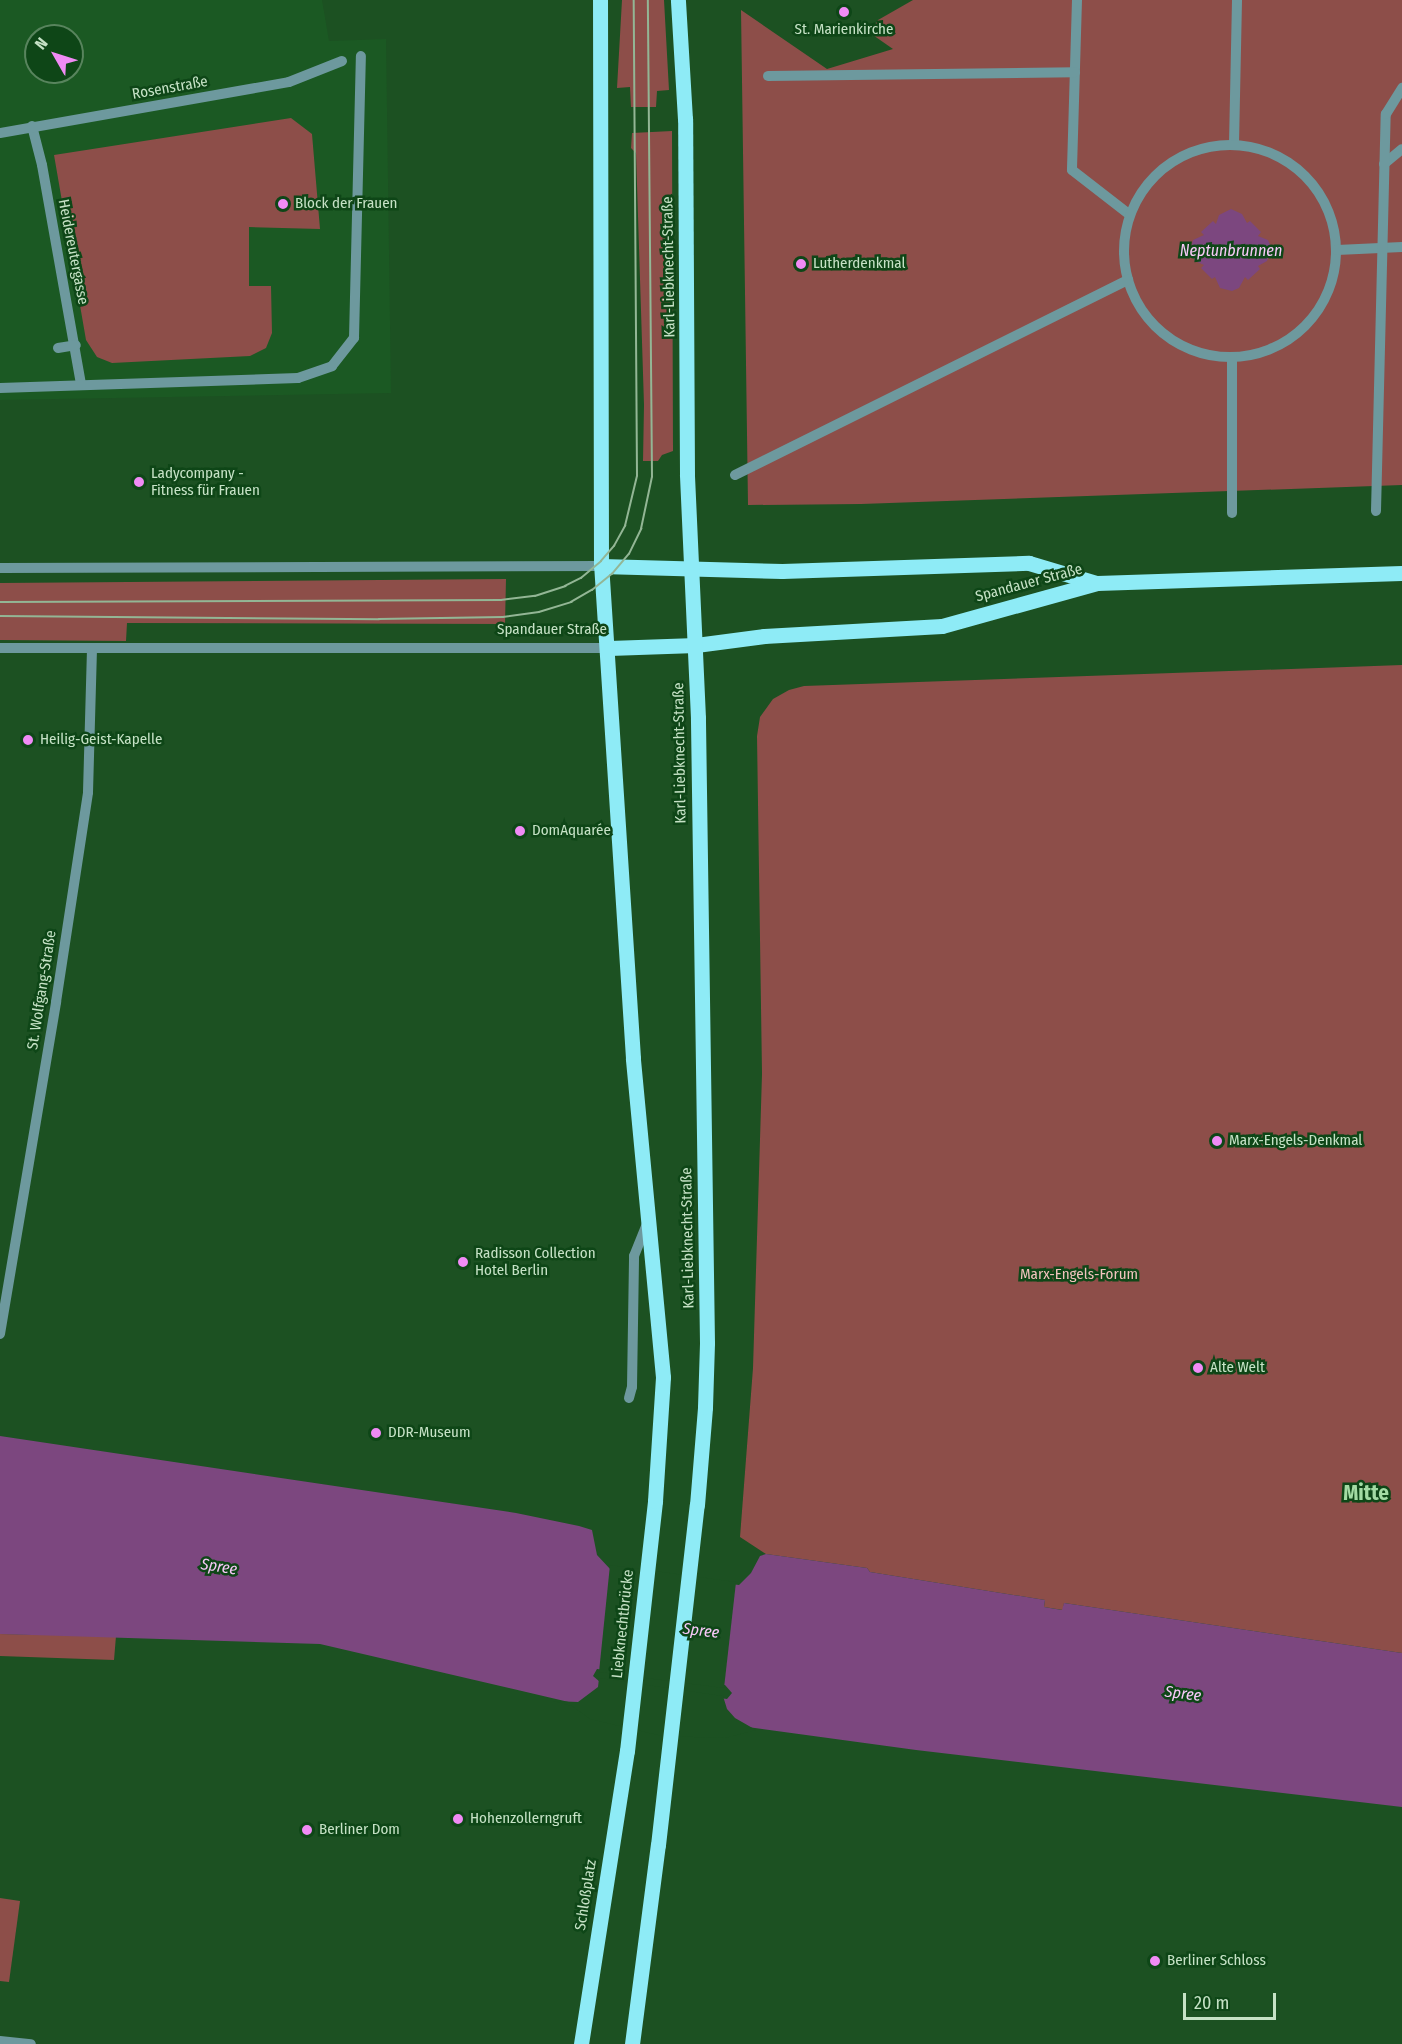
<!DOCTYPE html>
<html>
<head>
<meta charset="utf-8">
<style>
  body { margin:0 }
  #map { position:relative; width:1402px; height:2044px; overflow:hidden; background:#1c5122; font-family:"Fira Sans Condensed",sans-serif }
  div>[style] { position:absolute }
  .built>* { inset:0; background:#1b5923 }
  .green>* { inset:0; background:#8d4e49 }
  .water>* { inset:0; background:#7c477f }
  .pier>* { inset:0; background:#1c5122 }
  .minor>* { height:10px; margin:-5px; padding:0 5px; transform-origin:5px; border-radius:5px; background:#6d999e }
  .minor>.ring { margin:-5px; padding:0; box-sizing:content-box; background:none; border:10px solid #6d999e; border-radius:50% }
  .major>* { height:15px; margin:-7.5px; padding:0 7.5px; transform-origin:7.5px; border-radius:7.5px; background:#8eebf6 }
  .tram>* { height:1.5px; margin:-0.75px; padding:0 0.75px; transform-origin:0.75px; border-radius:0.75px; background:#93b695 }
  .dots>* { width:16px; height:16px; translate:-50% -50%; box-sizing:border-box; border:3px solid #0e4617; border-radius:50% }
  span { translate:-50% -50%; white-space:nowrap; text-align:center; line-height:1.15; -webkit-text-stroke:5px #0e4617; paint-order:stroke }
  .poi-label { font-size:15px; color:#c6e2c6 }
  .left { translate:0 -50%; text-align:left }
  .street-label { font-size:15px; color:#c6e2c6 }
  .park-label { font-size:15px; color:#f2c3be }
  .water-label { font-size:16px; color:#f8c9f9; font-style:italic }
  .district-label { font-size:21px; color:#a3dba4; font-weight:700 }
  .north { position:absolute; left:24px; top:24px; width:60px; height:60px; box-sizing:border-box; background:#0e4617; border:2px solid #58845d; border-radius:50%; rotate:309deg; font-size:16px; font-weight:700; line-height:24px; text-align:center; color:#c6e2c6 }
  .north::after { content:''; display:block; margin:auto; width:21px; height:27px; background:#f08bf5; clip-path:polygon(50% 0,100% 100%,50% 72%,0 100%) }
  .scale { position:absolute; left:1183px; top:1993px; width:93px; height:27px; box-sizing:border-box; border:3px solid #c6e2c6; border-top:0; padding-left:8px; font-size:18px; line-height:21px; white-space:nowrap; color:#c6e2c6; -webkit-text-stroke:4px #0e4617; paint-order:stroke }
</style>
</head>
<body>
<div id="map">
  <div class="built">
    <i style="clip-path:polygon(evenodd,0 0,322px 0,329px 41px,386px 39px,391px 393px,0 400px,0 0,36px 36px,72px 36px,72px 72px,36px 72px,36px 36px)"></i>
  </div>
  <div class="green">
    <i style="clip-path:polygon(622px 0,664px 0,669px 90px,657px 91px,656px 107px,631px 107px,630px 87px,617px 88px)"></i>
    <i style="clip-path:polygon(913px 0,1402px 0,1402px 485px,861px 504px,748px 505px,741px 10px,827px 69px,893px 49px,870px 33px,878px 20px)"></i>
    <i style="clip-path:polygon(291px 118px,312px 134px,320px 229px,249px 227px,249px 286px,271px 286px,272px 333px,266px 348px,250px 356px,112px 363px,97px 357px,86px 340px,54px 155px)"></i>
    <i style="clip-path:polygon(672px 131px,673px 451px,662px 455px,658px 461px,643px 461px,644px 405px,636px 153px,631px 148px,632px 133px)"></i>
    <i style="clip-path:polygon(506px 579px,505px 624px,127px 623px,126px 641px,0 640px,0 583px)"></i>
    <i style="clip-path:polygon(1402px 665px,1402px 1653px,1064px 1603px,1063px 1610px,1044px 1607px,1045px 1600px,870px 1572px,867px 1568px,766px 1554px,740px 1537px,753px 1368px,762px 1074px,757px 736px,760px 717px,773px 699px,789px 690px,804px 686px)"></i>
    <i style="clip-path:polygon(0 1634px,116px 1636px,114px 1660px,0 1656px)"></i>
    <i style="clip-path:polygon(0 1898px,20px 1901px,9px 1982px,0 1981px)"></i>
  </div>
  <div class="water">
    <i style="clip-path:polygon(1231px 209px,1242px 214px,1247px 223px,1250px 221px,1261px 232px,1258px 236px,1268px 240px,1272px 249px,1267px 261px,1258px 266px,1260px 269px,1248px 280px,1245px 277px,1239px 288px,1232px 291px,1220px 288px,1215px 277px,1212px 279px,1201px 268px,1204px 265px,1195px 261px,1190px 252px,1193px 240px,1204px 235px,1201px 232px,1213px 221px,1216px 224px,1219px 215px)"></i>
    <i style="clip-path:polygon(evenodd,0 1436px,516px 1513px,579px 1526px,592px 1530px,597px 1555px,611px 1570px,739px 1585px,751px 1573px,760px 1556px,766px 1554px,867px 1568px,870px 1572px,1045px 1600px,1044px 1607px,1062px 1610px,1064px 1603px,1402px 1653px,1402px 1807px,916px 1750px,573px 1703px,320px 1644px,0 1634px,0 1436px,597px 1669px,725px 1685px,732px 1693px,727px 1699px,600px 1682px,593px 1676px,597px 1669px)"></i>
  </div>
  <div class="pier">
    <i style="clip-path:polygon(610px 1565px,736px 1582px,724px 1688px,599px 1672px)"></i>
    <i style="clip-path:polygon(599px 1678px,723px 1696px,727px 1709px,735px 1718px,756px 1730px,725px 1738px,662px 1736px,590px 1719px,572px 1706px,553px 1701px,578px 1702px,598px 1687px)"></i>
  </div>
  <div class="minor">
    <i style="left:1077px;top:0;width:170px;rotate:91.7deg"></i>
    <i style="left:1072px;top:170px;width:73px;rotate:37.8deg"></i>
    <i style="left:768px;top:76px;width:307px;rotate:-0.7deg"></i>
    <i style="left:32px;top:126px;width:40px;rotate:75.6deg"></i>
    <i style="left:42px;top:165px;width:223px;rotate:79.9deg"></i>
    <i style="left:0;top:133px;width:293px;rotate:-10deg"></i>
    <i style="left:289px;top:82px;width:57px;rotate:-21.6deg"></i>
    <i style="left:1234px;top:144px;width:144px;rotate:-88.8deg"></i>
    <i class="ring" style="left:1124px;top:145px;width:202px;height:202px"></i>
    <i style="left:1384px;top:164px;width:23px;rotate:-40deg"></i>
    <i style="left:1337px;top:250px;width:65px;rotate:-2.6deg"></i>
    <i style="left:58px;top:348px;width:18px;rotate:-9deg"></i>
    <i style="left:0;top:388px;width:298px;rotate:-1.9deg"></i>
    <i style="left:298px;top:378px;width:36px;rotate:-19deg"></i>
    <i style="left:332px;top:366px;width:36px;rotate:-52deg"></i>
    <i style="left:354px;top:338px;width:282px;rotate:-88.6deg"></i>
    <i style="left:735px;top:475px;width:439px;rotate:-26.4deg"></i>
    <i style="left:1376px;top:511px;width:397px;rotate:-88.6deg"></i>
    <i style="left:1386px;top:114px;width:31px;rotate:-58deg"></i>
    <i style="left:1232px;top:513px;width:156px;rotate:-90deg"></i>
    <i style="left:0;top:568px;width:601px;rotate:-0.19deg"></i>
    <i style="left:0;top:648px;width:609px"></i>
    <i style="left:0;top:1334px;width:337px;rotate:-80.4deg"></i>
    <i style="left:56px;top:1002px;width:212px;rotate:-81.3deg"></i>
    <i style="left:88px;top:792px;width:144px;rotate:-88.4deg"></i>
    <i style="left:629px;top:1398px;width:11px;rotate:-75deg"></i>
    <i style="left:632px;top:1387px;width:131px;rotate:-89.1deg"></i>
    <i style="left:634px;top:1256px;width:35px;rotate:-68deg"></i>
    <i style="left:0;top:2041px;width:31px;rotate:6deg"></i>
  </div>
  <div class="major">
    <i style="left:601px;top:566px;width:181px;rotate:1.6deg"></i>
    <i style="left:782px;top:571px;width:247px;rotate:-1.9deg"></i>
    <i style="left:1029px;top:563px;width:70px;rotate:16.6deg"></i>
    <i style="left:609px;top:648px;width:87px;rotate:-2deg"></i>
    <i style="left:696px;top:645px;width:69px;rotate:-7.5deg"></i>
    <i style="left:764px;top:636px;width:178px;rotate:-3.2deg"></i>
    <i style="left:942px;top:626px;width:161px;rotate:-15.5deg"></i>
    <i style="left:1097px;top:583px;width:305px;rotate:-1.9deg"></i>
    <i style="left:581px;top:2044px;width:297px;rotate:-81.1deg"></i>
    <i style="left:627px;top:1751px;width:252px;rotate:-83.6deg"></i>
    <i style="left:655px;top:1501px;width:124px;rotate:-86.3deg"></i>
    <i style="left:663px;top:1377px;width:320px;rotate:-95.4deg"></i>
    <i style="left:633px;top:1058px;width:493px;rotate:-93.7deg"></i>
    <i style="left:601px;top:566px;width:566px;rotate:-90.1deg"></i>
    <i style="left:632px;top:2044px;width:201px;rotate:-82.6deg"></i>
    <i style="left:658px;top:1845px;width:342px;rotate:-83.5deg"></i>
    <i style="left:697px;top:1505px;width:98px;rotate:-85.3deg"></i>
    <i style="left:705px;top:1407px;width:64px;rotate:-88.2deg"></i>
    <i style="left:707px;top:1343px;width:625px;rotate:-90.83deg"></i>
    <i style="left:698px;top:718px;width:244px;rotate:-92.6deg"></i>
    <i style="left:687px;top:474px;width:355px;rotate:-90.3deg"></i>
    <i style="left:685px;top:119px;width:119px;rotate:-93.4deg"></i>
  </div>
  <div class="tram">
    <i style="left:0;top:602px;width:501px;rotate:-0.23deg"></i>
    <i style="left:501px;top:600px;width:34px;rotate:-7deg"></i>
    <i style="left:535px;top:596px;width:32px;rotate:-18deg"></i>
    <i style="left:565px;top:586px;width:18px;rotate:-27deg"></i>
    <i style="left:581px;top:578px;width:26px;rotate:-40deg"></i>
    <i style="left:601px;top:561px;width:20px;rotate:-49deg"></i>
    <i style="left:614px;top:546px;width:23px;rotate:-61deg"></i>
    <i style="left:625px;top:526px;width:51px;rotate:-76.5deg"></i>
    <i style="left:637px;top:476px;width:476px;rotate:-90.4deg"></i>
    <i style="left:0;top:616px;width:379px;rotate:0.5deg"></i>
    <i style="left:379px;top:619px;width:124px;rotate:-0.9deg"></i>
    <i style="left:503px;top:617px;width:36px;rotate:-8deg"></i>
    <i style="left:539px;top:612px;width:34px;rotate:-17deg"></i>
    <i style="left:571px;top:602px;width:24px;rotate:-30deg"></i>
    <i style="left:592px;top:590px;width:26px;rotate:-39deg"></i>
    <i style="left:612px;top:574px;width:26px;rotate:-50deg"></i>
    <i style="left:629px;top:554px;width:28px;rotate:-64deg"></i>
    <i style="left:641px;top:529px;width:53px;rotate:-78.1deg"></i>
    <i style="left:652px;top:477px;width:477px;rotate:-90.5deg"></i>
  </div>
  <div class="dots">
    <i style="left:844px;top:12px;background:#f08bf5"></i>
    <i style="left:283px;top:204px;background:#f08bf5"></i>
    <i style="left:801px;top:264px;background:#f08bf5"></i>
    <i style="left:139px;top:482px;background:#f08bf5"></i>
    <i style="left:28px;top:740px;background:#f08bf5"></i>
    <i style="left:520px;top:831px;background:#f08bf5"></i>
    <i style="left:1217px;top:1141px;background:#f08bf5"></i>
    <i style="left:463px;top:1262px;background:#f08bf5"></i>
    <i style="left:1198px;top:1368px;background:#f08bf5"></i>
    <i style="left:376px;top:1433px;background:#f08bf5"></i>
    <i style="left:458px;top:1819px;background:#f08bf5"></i>
    <i style="left:307px;top:1830px;background:#f08bf5"></i>
    <i style="left:1155px;top:1961px;background:#f08bf5"></i>
  </div>
  <div class="poi-label">
    <span style="left:844px;top:30px">St. Marienkirche</span>
    <span class="left" style="left:295px;top:204px">Block der Frauen</span>
    <span class="left" style="left:813px;top:264px">Lutherdenkmal</span>
    <span class="left" style="left:151px;top:482px">Ladycompany -<br>Fitness für Frauen</span>
    <span class="left" style="left:40px;top:740px">Heilig-Geist-Kapelle</span>
    <span class="left" style="left:532px;top:831px">DomAquarée</span>
    <span class="left" style="left:1229px;top:1141px">Marx-Engels-Denkmal</span>
    <span class="left" style="left:475px;top:1262px">Radisson Collection<br>Hotel Berlin</span>
    <span class="left" style="left:1210px;top:1368px">Alte Welt</span>
    <span class="left" style="left:388px;top:1433px">DDR-Museum</span>
    <span class="left" style="left:470px;top:1819px">Hohenzollerngruft</span>
    <span class="left" style="left:319px;top:1830px">Berliner Dom</span>
    <span class="left" style="left:1167px;top:1961px">Berliner Schloss</span>
  </div>
  <div class="street-label">
    <span style="left:170px;top:88px;rotate:-10deg">Rosenstraße</span>
    <span style="left:73px;top:252px;rotate:79deg">Heidereutergasse</span>
    <span style="left:669px;top:267px;rotate:-91deg">Karl-Liebknecht-Straße</span>
    <span style="left:1029px;top:583px;rotate:-15deg">Spandauer Straße</span>
    <span style="left:552px;top:630px">Spandauer Straße</span>
    <span style="left:680px;top:753px;rotate:-91deg">Karl-Liebknecht-Straße</span>
    <span style="left:42px;top:990px;rotate:-81deg">St. Wolfgang-Straße</span>
    <span style="left:688px;top:1238px;rotate:-91deg">Karl-Liebknecht-Straße</span>
    <span style="left:623px;top:1624px;rotate:-84deg">Liebknechtbrücke</span>
    <span style="left:586px;top:1895px;rotate:-81deg">Schloßplatz</span>
  </div>
  <div class="park-label">
    <span style="left:1079px;top:1275px">Marx-Engels-Forum</span>
  </div>
  <div class="water-label">
    <span style="left:1231px;top:251px">Neptunbrunnen</span>
    <span style="left:219px;top:1567px;rotate:9deg">Spree</span>
    <span style="left:701px;top:1631px;rotate:7deg">Spree</span>
    <span style="left:1183px;top:1694px;rotate:7deg">Spree</span>
  </div>
  <div class="district-label">
    <span style="left:1366px;top:1493px">Mitte</span>
  </div>
  <div class="north">N</div>
  <div class="scale">20 m</div>
</div>
</body>
</html>
